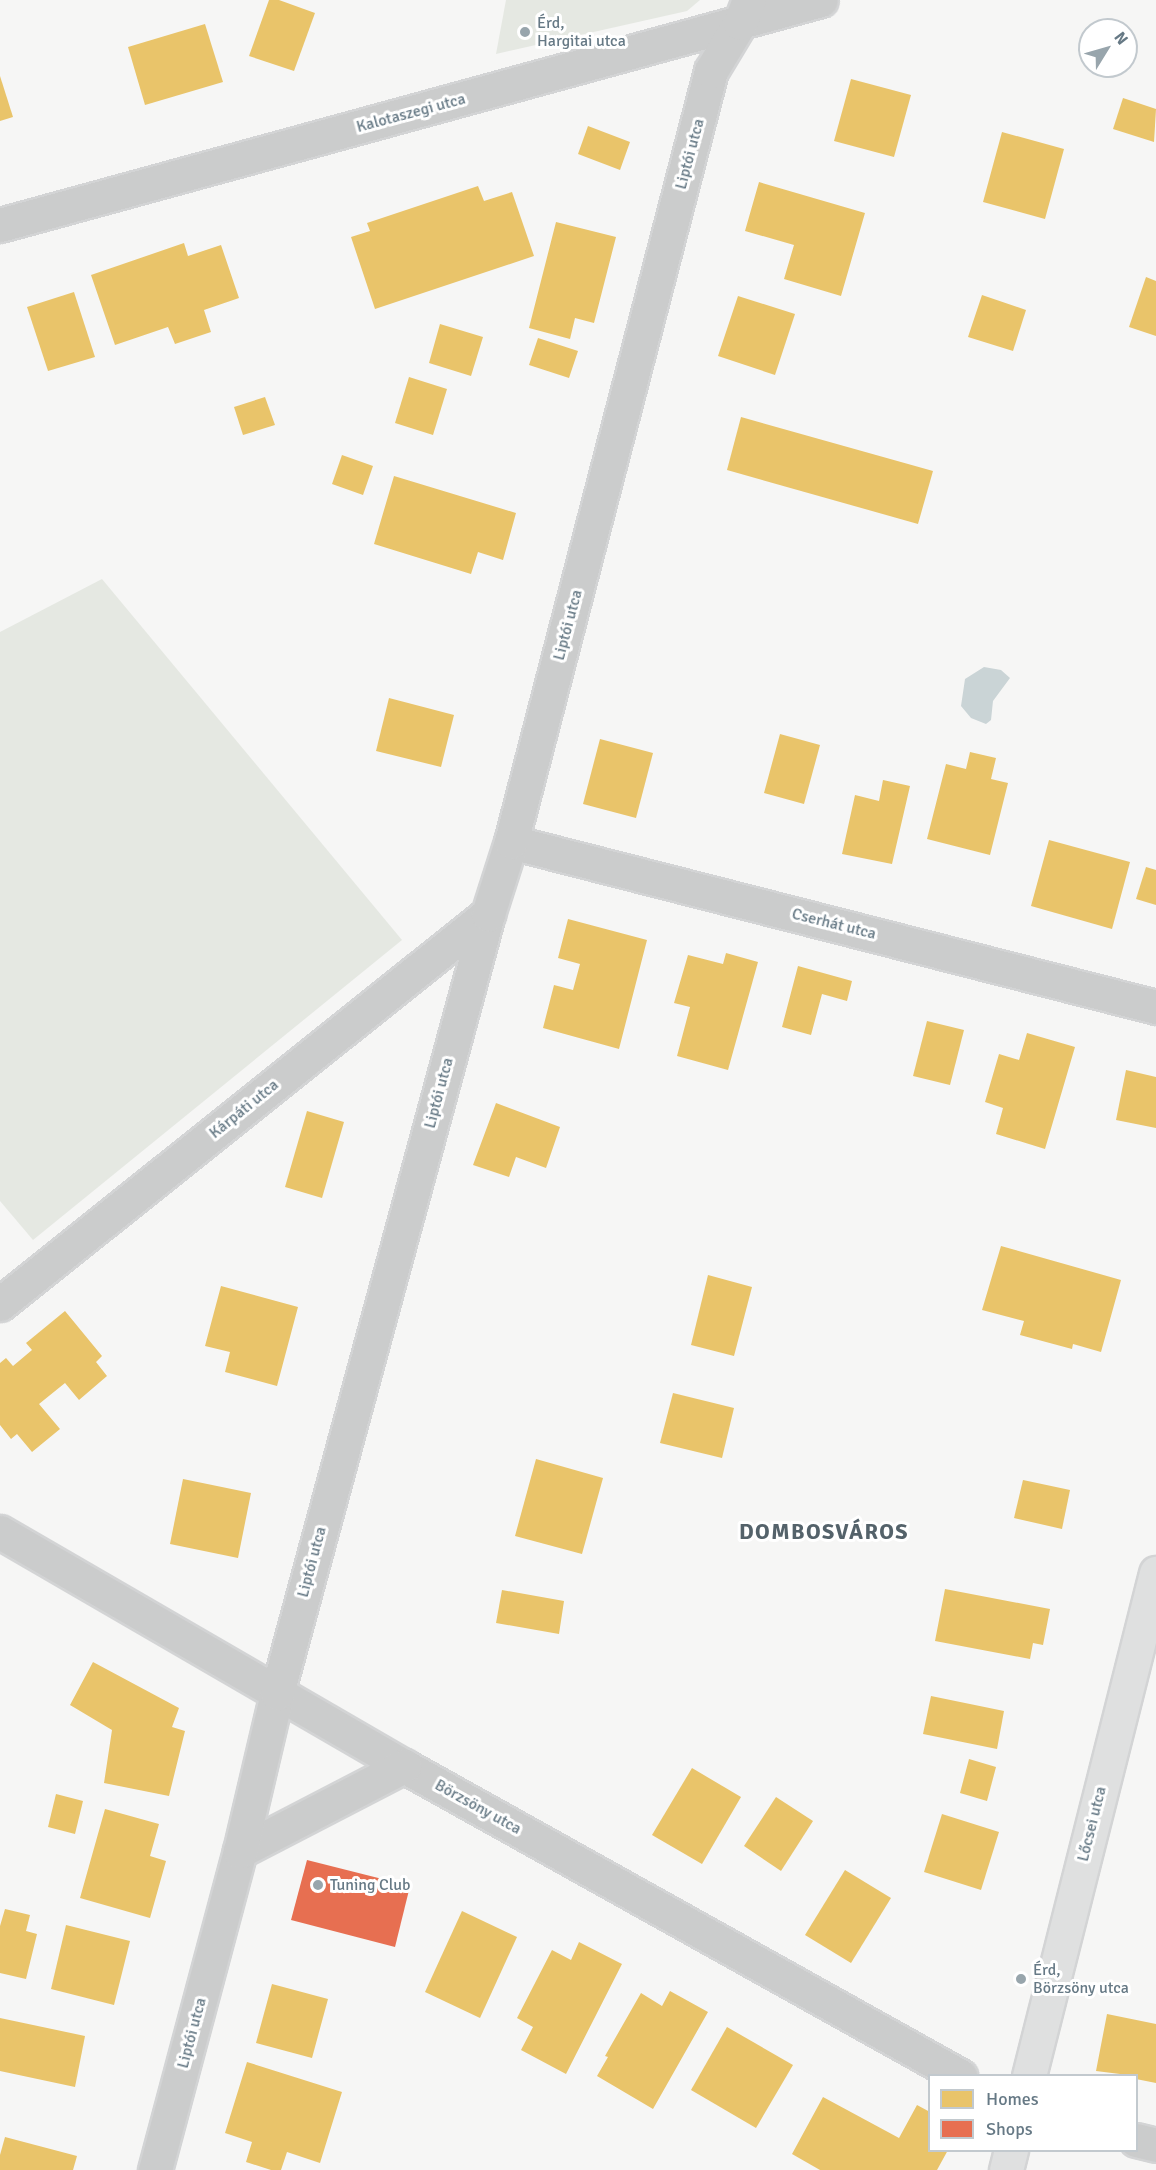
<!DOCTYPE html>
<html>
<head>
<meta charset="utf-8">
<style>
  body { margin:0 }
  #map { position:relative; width:1156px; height:2170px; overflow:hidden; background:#f6f6f5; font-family:Signika,sans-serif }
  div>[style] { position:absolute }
  .green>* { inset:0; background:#e5e8e2 }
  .water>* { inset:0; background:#cad4d6 }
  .homes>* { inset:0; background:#e9c46a }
  .shops>* { inset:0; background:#e76f51 }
  .roads { filter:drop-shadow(2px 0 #d3d4d5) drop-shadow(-2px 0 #d3d4d5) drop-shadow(0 2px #d3d4d5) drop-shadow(0 -2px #d3d4d5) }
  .street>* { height:33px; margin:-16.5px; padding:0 16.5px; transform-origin:16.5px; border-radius:16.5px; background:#cbcccc }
  .secondary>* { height:33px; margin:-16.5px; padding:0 16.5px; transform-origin:16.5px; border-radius:16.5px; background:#dfe0e0 }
  .dots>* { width:16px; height:16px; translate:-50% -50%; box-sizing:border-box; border:3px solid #fff; border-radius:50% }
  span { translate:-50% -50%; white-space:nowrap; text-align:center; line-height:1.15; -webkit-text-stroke:6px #fff; paint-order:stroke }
  .poi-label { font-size:16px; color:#667985 }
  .left { translate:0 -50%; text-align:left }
  .street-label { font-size:16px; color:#667985 }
  .district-label { font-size:22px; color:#54626a; font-weight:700; letter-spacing:1.5px }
  .legend { position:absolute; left:928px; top:2074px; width:210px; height:78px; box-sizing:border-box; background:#fff; border:2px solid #c2c9ce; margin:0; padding:8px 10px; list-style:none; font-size:18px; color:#667985 }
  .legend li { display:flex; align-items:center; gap:12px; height:30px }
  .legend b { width:30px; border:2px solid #c2c9ce }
  .north { position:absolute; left:1078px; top:18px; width:60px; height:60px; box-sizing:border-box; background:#fff; border:2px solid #c2c9ce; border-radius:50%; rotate:53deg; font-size:16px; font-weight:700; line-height:24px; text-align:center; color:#667985 }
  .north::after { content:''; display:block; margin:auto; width:21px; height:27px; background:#98a5ac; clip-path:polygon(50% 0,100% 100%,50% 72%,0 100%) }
</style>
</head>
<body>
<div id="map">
  <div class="green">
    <i style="clip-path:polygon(506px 0,700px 0,687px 11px,496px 54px)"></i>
    <i style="clip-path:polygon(102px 579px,402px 940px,33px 1240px,0 1201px,0 632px)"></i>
  </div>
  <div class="water">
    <i style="clip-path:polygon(984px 667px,1001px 670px,1010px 678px,993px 701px,991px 720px,986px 724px,971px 718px,961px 706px,965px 679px)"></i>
  </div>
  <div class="homes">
    <i style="clip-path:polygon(269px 0,279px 0,315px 13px,294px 71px,249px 56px)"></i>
    <i style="clip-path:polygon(205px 24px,223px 82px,145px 105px,128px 47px)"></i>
    <i style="clip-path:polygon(0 76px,13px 117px,0 121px)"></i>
    <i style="clip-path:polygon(851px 79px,911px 95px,894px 157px,834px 141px)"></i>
    <i style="clip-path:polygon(1123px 98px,1156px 109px,1154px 142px,1113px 129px)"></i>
    <i style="clip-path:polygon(588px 126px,630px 142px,620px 170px,578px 154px)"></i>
    <i style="clip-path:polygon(1002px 132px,1064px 149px,1045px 219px,983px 202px)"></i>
    <i style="clip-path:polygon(759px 182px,865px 213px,841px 296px,784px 279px,794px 245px,745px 231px)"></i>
    <i style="clip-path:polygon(478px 186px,484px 201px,512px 192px,534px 256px,375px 309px,351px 237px,370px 231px,367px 223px)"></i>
    <i style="clip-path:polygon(556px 222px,616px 237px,594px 323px,575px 318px,570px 339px,529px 328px)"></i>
    <i style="clip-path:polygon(184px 243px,188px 256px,221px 245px,239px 298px,204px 310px,211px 332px,175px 344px,168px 327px,115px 345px,91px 275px)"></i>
    <i style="clip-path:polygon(1146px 277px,1156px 281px,1156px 336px,1129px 327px)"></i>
    <i style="clip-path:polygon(74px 292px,95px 357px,48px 371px,27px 307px)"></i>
    <i style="clip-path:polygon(982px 295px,1026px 310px,1013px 351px,968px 337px)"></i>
    <i style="clip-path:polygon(738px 296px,795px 314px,775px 375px,718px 356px)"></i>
    <i style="clip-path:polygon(440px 324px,483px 337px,471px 376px,429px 363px)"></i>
    <i style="clip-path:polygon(538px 338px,578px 351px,569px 378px,529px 365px)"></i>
    <i style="clip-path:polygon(409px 377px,447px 389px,433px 435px,395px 423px)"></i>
    <i style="clip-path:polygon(265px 397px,275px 425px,243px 435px,234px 407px)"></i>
    <i style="clip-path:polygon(741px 417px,933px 471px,918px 524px,727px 470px)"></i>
    <i style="clip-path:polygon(342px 455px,373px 466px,363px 495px,332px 484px)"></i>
    <i style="clip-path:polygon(394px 476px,516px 513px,503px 560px,478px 552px,471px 574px,374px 544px)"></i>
    <i style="clip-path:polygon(389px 698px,454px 715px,441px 767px,376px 751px)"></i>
    <i style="clip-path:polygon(780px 734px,820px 745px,804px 804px,764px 793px)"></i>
    <i style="clip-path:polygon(600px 739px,653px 753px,636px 818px,583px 804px)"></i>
    <i style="clip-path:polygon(970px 752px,996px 758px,991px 779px,1008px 783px,990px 855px,927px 839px,946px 764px,966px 769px)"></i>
    <i style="clip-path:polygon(883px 780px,910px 786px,892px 864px,842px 854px,855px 795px,879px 801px)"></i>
    <i style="clip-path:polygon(1049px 840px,1130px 862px,1112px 929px,1031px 906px)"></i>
    <i style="clip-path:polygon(1146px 867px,1156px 870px,1156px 905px,1136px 899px)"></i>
    <i style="clip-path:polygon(568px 919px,647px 940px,619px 1049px,543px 1028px,554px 985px,573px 990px,580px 964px,558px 958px)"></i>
    <i style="clip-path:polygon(726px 953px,758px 962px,728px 1070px,677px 1056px,690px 1007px,674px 1003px,688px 955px,723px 964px)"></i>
    <i style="clip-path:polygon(798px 966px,852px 981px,847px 1001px,822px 994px,811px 1035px,782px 1027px)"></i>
    <i style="clip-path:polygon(927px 1021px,964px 1030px,950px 1085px,913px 1076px)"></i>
    <i style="clip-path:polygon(1027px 1033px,1075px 1047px,1045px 1149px,996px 1134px,1003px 1108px,985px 1102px,999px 1054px,1019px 1060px)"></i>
    <i style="clip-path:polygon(1126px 1070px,1156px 1077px,1156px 1128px,1116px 1120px)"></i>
    <i style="clip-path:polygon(496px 1103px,560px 1127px,546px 1168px,516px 1157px,509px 1177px,473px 1165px)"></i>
    <i style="clip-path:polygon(307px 1111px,344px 1122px,322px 1198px,285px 1187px)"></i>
    <i style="clip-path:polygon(1001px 1246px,1121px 1280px,1101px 1352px,1073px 1344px,1072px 1349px,1020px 1335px,1024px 1321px,982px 1310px)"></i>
    <i style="clip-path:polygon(708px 1275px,752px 1287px,734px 1356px,691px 1345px)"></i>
    <i style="clip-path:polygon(221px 1286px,298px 1307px,277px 1386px,225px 1372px,230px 1352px,205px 1346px)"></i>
    <i style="clip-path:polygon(65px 1311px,102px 1356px,96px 1362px,107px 1376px,79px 1400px,65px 1383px,39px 1404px,60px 1429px,32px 1452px,17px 1434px,11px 1439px,0 1425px,0 1363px,6px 1358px,13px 1366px,32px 1350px,26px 1343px)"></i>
    <i style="clip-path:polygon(673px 1393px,734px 1408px,722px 1458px,660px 1443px)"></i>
    <i style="clip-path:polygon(536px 1459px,603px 1478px,582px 1554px,515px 1536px)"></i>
    <i style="clip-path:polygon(183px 1479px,251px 1493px,238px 1558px,170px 1544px)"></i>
    <i style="clip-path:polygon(1023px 1480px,1070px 1490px,1062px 1529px,1014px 1518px)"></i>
    <i style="clip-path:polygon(945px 1589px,1050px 1609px,1043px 1645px,1033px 1643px,1030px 1659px,935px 1641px)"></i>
    <i style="clip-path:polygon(502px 1590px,564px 1601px,559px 1634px,496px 1623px)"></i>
    <i style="clip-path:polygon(93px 1662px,179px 1708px,172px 1727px,185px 1731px,169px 1796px,104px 1783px,112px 1730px,70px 1705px)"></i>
    <i style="clip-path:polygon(931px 1696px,1004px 1711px,997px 1749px,923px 1734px)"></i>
    <i style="clip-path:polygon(969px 1759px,996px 1767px,987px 1801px,960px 1793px)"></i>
    <i style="clip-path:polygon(692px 1768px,741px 1797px,702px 1864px,652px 1835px)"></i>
    <i style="clip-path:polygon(56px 1794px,83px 1801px,75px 1834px,48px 1827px)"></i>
    <i style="clip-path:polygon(776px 1797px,813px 1821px,781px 1871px,744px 1846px)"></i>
    <i style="clip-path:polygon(105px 1809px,159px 1824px,150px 1856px,166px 1861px,150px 1918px,80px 1898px)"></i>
    <i style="clip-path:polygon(942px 1814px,999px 1832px,981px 1890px,924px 1872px)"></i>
    <i style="clip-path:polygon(845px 1870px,891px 1898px,851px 1963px,805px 1935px)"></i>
    <i style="clip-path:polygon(5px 1909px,30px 1915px,26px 1931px,37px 1934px,26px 1979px,0 1973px,0 1926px)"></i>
    <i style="clip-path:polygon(462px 1911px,517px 1937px,480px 2018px,425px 1992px)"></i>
    <i style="clip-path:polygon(66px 1925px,130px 1941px,114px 2005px,51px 1989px)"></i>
    <i style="clip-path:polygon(579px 1942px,622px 1964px,566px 2074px,521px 2050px,533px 2027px,517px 2018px,552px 1950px,571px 1960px)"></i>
    <i style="clip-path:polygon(272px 1984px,328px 1999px,312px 2058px,256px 2043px)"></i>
    <i style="clip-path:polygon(670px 1991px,708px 2012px,653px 2109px,597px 2076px,608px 2057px,605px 2056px,641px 1993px,662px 2006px)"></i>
    <i style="clip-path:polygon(1107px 2014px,1156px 2024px,1156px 2083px,1136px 2079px,1136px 2076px,1096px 2071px)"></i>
    <i style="clip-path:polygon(0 2018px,85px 2036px,75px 2087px,0 2071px)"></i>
    <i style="clip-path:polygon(727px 2027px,793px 2065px,756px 2128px,691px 2090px)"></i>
    <i style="clip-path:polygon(247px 2062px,342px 2092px,320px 2163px,287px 2152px,281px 2170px,271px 2170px,246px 2162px,252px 2142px,225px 2133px)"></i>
    <i style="clip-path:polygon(823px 2097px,899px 2138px,917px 2105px,930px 2112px,930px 2150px,948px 2150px,937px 2170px,820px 2170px,792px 2154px)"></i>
    <i style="clip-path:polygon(5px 2137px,77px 2156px,73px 2170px,0 2170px,0 2155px)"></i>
  </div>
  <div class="shops">
    <i style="clip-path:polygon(307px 1860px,410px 1886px,395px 1947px,291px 1920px)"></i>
  </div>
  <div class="roads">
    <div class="street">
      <i style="left:0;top:225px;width:851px;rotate:-15.33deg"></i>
      <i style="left:511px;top:842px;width:666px;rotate:14.35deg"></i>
      <i style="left:0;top:1304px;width:625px;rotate:-38.63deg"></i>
      <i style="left:0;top:1532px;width:467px;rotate:30.1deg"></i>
      <i style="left:404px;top:1766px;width:637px;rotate:29.14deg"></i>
      <i style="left:240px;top:1851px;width:185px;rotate:-27.4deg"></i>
      <i style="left:1136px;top:2140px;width:21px;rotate:14deg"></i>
      <i style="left:155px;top:2170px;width:330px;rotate:-75.1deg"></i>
      <i style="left:240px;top:1851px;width:162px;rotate:-76.8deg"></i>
      <i style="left:277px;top:1693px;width:807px;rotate:-74.84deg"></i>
      <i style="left:488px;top:914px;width:76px;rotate:-72.3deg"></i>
      <i style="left:511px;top:842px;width:797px;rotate:-75.46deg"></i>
      <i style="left:711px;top:71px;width:56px;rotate:-58.9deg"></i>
      <i style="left:740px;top:23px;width:25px;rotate:-69deg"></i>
    </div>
    <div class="secondary">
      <i style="left:1029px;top:2076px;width:519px;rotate:-75.83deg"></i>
      <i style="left:1006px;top:2170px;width:21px;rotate:-76deg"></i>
    </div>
  </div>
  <div class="dots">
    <i style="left:525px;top:32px;background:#98a5ac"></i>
    <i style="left:318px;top:1885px;background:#98a5ac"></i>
    <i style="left:1021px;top:1979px;background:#98a5ac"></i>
  </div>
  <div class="poi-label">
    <span class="left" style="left:537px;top:32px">Érd,<br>Hargitai utca</span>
    <span class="left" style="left:330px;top:1885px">Tuning Club</span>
    <span class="left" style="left:1033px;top:1979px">Érd,<br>Börzsöny utca</span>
  </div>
  <div class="street-label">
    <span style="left:411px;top:113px;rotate:-15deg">Kalotaszegi utca</span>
    <span style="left:690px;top:154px;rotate:-75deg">Liptói utca</span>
    <span style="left:568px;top:625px;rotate:-75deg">Liptói utca</span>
    <span style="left:834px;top:924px;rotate:14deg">Cserhát utca</span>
    <span style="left:439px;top:1093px;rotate:-75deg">Liptói utca</span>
    <span style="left:244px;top:1109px;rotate:-39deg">Kárpáti utca</span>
    <span style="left:312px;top:1562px;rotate:-75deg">Liptói utca</span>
    <span style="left:478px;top:1807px;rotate:29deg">Börzsöny utca</span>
    <span style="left:1092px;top:1824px;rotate:-76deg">Lőcsei utca</span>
    <span style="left:192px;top:2033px;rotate:-75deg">Liptói utca</span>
  </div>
  <div class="district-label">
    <span style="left:824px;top:1532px">DOMBOSVÁROS</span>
  </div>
  <ul class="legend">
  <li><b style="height:16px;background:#e9c46a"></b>Homes</li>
  <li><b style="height:16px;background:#e76f51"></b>Shops</li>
  </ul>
  <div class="north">N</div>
</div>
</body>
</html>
